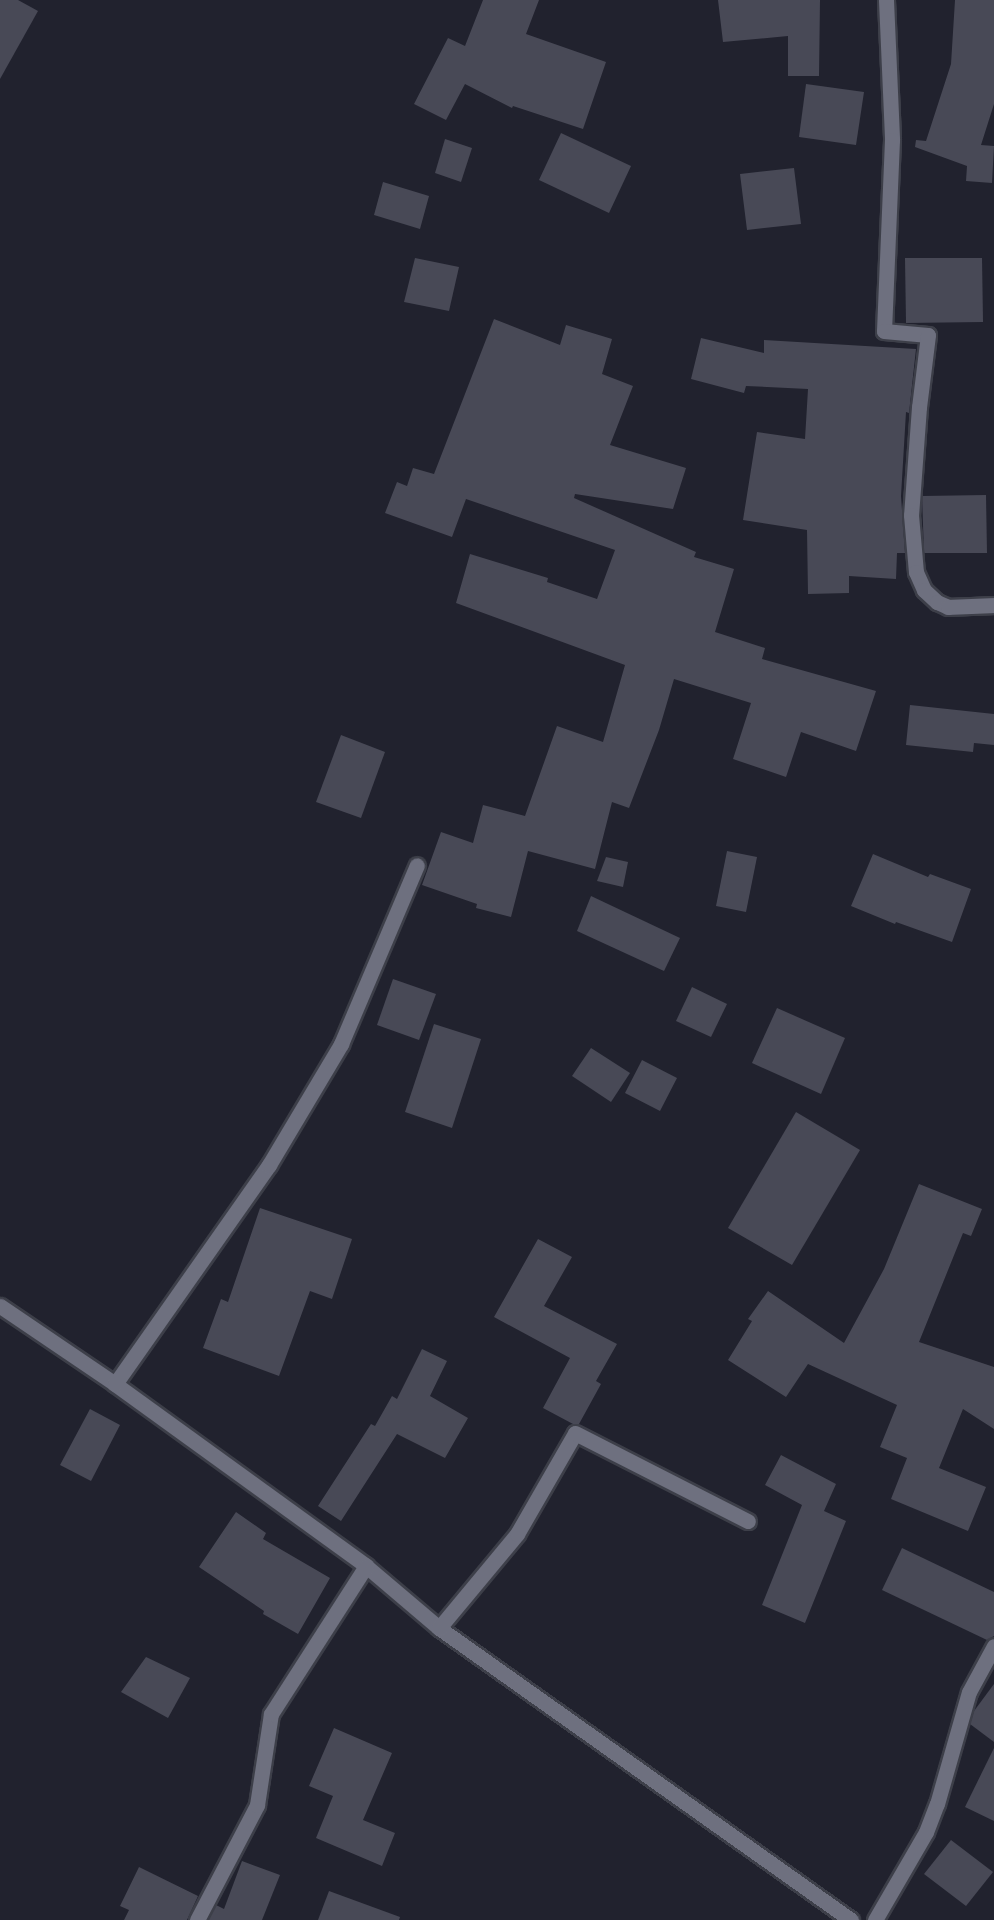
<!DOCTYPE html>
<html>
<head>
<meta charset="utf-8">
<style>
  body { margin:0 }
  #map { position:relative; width:994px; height:1920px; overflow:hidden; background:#21222e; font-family:Figtree,sans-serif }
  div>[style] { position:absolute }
  .building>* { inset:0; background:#484956 }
  .roads { filter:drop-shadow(2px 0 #3d3f49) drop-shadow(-2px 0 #3d3f49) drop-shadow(0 2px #3d3f49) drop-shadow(0 -2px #3d3f49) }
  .minor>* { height:15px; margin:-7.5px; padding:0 7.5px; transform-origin:7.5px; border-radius:7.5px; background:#6e707f }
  span { translate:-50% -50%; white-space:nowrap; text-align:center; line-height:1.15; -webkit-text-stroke:4.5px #171924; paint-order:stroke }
</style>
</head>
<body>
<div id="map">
  <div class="building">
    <i style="clip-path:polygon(0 0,18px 0,38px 11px,0 79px)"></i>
    <i style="clip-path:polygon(483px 0,539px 0,526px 34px,606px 62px,583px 129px,513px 106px,512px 108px,465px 84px,446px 120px,414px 104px,448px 38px,465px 46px)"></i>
    <i style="clip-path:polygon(718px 0,820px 0,819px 76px,788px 76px,788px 36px,723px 42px)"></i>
    <i style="clip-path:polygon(955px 0,994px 0,994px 104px,981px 145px,994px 146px,992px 183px,966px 181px,967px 166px,915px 147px,916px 140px,926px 141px,951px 64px)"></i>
    <i style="clip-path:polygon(806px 84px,864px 92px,856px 145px,799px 137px)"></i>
    <i style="clip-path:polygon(561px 133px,631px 166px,609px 213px,539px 180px)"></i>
    <i style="clip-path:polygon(445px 139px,472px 148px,461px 182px,435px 173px)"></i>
    <i style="clip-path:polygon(794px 168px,801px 224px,747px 230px,740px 174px)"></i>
    <i style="clip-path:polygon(383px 182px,429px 196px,420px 229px,374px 215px)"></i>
    <i style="clip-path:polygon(415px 258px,459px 267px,449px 311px,404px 302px)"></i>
    <i style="clip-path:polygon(905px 258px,982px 258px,983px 322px,906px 323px)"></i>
    <i style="clip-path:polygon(494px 319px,560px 345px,566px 325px,612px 339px,602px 374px,633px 386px,610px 445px,686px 468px,673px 509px,575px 494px,574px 498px,696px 552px,694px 557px,734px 569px,715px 632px,765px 648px,762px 659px,876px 691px,856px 751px,801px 732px,786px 777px,733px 759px,751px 703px,674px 679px,659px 730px,629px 808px,612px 802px,595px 869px,528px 851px,511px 917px,476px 908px,477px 904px,422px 885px,441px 832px,473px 843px,483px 805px,525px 816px,557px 726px,603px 742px,625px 665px,456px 603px,470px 554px,548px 578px,547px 582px,597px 599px,615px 550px,466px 499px,452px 537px,385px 513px,397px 482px,407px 486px,413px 468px,434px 474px)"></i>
    <i style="clip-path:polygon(701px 338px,764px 353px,764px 340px,916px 349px,909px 413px,906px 412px,901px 496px,905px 553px,897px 553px,896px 579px,849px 576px,849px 593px,808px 594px,807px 530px,743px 520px,757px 432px,805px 439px,808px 389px,746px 386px,744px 393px,691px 379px)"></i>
    <i style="clip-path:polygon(986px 495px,987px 553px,924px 553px,922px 496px)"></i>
    <i style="clip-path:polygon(910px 705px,994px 714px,994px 745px,974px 743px,973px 752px,906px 745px)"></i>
    <i style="clip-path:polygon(341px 735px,385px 752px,361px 818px,316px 802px)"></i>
    <i style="clip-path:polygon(727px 851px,757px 857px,746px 912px,716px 906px)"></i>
    <i style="clip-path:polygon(873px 854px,928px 877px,930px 874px,971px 889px,952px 942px,896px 922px,895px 924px,851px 906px)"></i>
    <i style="clip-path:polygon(606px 857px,628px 862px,623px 887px,597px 881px)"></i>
    <i style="clip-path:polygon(591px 896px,680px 938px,664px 971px,577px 931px)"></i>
    <i style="clip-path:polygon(393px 979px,436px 994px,419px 1040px,377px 1025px)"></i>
    <i style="clip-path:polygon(692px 987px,727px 1004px,711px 1037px,676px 1021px)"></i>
    <i style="clip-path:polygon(777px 1008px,845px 1038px,821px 1094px,752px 1063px)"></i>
    <i style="clip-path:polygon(434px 1024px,481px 1039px,452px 1128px,405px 1112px)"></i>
    <i style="clip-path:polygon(591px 1048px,630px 1073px,611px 1102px,572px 1076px)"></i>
    <i style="clip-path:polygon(642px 1060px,677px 1078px,660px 1111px,625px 1093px)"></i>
    <i style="clip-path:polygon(796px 1112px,860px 1150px,792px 1265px,728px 1228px)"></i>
    <i style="clip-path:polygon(919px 1184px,982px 1209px,971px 1236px,963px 1233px,919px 1342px,994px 1367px,994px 1429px,963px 1409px,939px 1468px,986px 1487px,968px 1531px,891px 1499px,907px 1458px,880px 1447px,897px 1405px,808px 1364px,786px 1397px,728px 1360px,752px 1321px,748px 1319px,768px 1291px,844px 1343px,884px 1269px)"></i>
    <i style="clip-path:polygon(260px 1208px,352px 1239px,332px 1299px,310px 1291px,279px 1376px,203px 1348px,221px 1299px,228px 1302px)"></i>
    <i style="clip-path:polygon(538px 1239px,572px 1257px,544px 1306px,617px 1344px,596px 1381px,601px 1384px,579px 1424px,573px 1424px,543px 1408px,570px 1358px,494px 1317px)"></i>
    <i style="clip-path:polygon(422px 1349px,447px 1361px,430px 1396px,468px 1418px,445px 1458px,397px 1434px,341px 1521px,318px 1506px,371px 1424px,375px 1426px,392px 1396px,397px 1399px)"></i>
    <i style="clip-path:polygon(90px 1409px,120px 1425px,91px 1481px,60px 1465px)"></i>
    <i style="clip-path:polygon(781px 1455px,836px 1484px,824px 1511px,846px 1521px,805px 1623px,762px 1605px,802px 1505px,765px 1485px)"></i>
    <i style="clip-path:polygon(236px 1512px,266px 1533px,263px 1539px,330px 1578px,298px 1634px,263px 1614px,264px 1611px,199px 1567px)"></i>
    <i style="clip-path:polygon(902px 1548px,994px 1592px,994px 1636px,987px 1640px,882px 1590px)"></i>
    <i style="clip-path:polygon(146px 1657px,190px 1678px,168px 1718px,121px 1692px)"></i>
    <i style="clip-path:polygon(994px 1684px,994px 1742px,970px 1724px,974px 1711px)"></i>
    <i style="clip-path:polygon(334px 1728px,392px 1753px,363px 1820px,395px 1833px,382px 1866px,316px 1838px,333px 1796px,309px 1786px)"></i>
    <i style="clip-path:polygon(994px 1748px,994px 1821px,965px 1807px)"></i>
    <i style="clip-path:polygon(951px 1840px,993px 1872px,966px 1906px,924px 1874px)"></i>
    <i style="clip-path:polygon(242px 1861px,280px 1875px,262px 1920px,208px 1920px,216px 1905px,224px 1909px)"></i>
    <i style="clip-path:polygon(139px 1867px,198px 1896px,187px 1920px,124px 1920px,129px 1910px,120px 1906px)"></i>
    <i style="clip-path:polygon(329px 1891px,400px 1917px,399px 1920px,318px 1920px)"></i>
  </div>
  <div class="roads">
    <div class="minor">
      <i style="left:886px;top:0;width:140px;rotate:87.5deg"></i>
      <i style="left:892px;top:140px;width:191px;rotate:92.4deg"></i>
      <i style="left:884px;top:331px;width:44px;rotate:5.2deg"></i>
      <i style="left:928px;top:335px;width:73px;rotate:97.1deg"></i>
      <i style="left:919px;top:407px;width:108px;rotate:94.2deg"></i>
      <i style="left:911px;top:515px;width:57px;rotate:85deg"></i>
      <i style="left:916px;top:572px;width:20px;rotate:66deg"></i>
      <i style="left:924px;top:590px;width:18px;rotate:43deg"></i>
      <i style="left:937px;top:602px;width:12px;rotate:24deg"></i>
      <i style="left:948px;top:607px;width:46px;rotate:-2.5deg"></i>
      <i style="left:0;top:1306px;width:139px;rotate:34.1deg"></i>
      <i style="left:115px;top:1384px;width:310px;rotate:35.9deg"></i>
      <i style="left:366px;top:1566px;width:96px;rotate:40.3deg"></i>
      <i style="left:439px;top:1628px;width:505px;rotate:35.33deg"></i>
      <i style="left:115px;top:1384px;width:268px;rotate:-54.9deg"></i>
      <i style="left:269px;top:1165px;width:141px;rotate:-59.2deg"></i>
      <i style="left:341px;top:1044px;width:194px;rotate:-67deg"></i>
      <i style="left:439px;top:1628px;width:122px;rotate:-50.3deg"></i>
      <i style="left:517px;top:1534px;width:116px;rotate:-60.1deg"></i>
      <i style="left:575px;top:1433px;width:194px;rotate:27deg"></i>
      <i style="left:197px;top:1920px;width:130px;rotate:-62.4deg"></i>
      <i style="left:257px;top:1805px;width:92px;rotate:-81.3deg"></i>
      <i style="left:271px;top:1714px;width:176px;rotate:-57.3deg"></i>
      <i style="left:875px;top:1920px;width:102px;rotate:-59.9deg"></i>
      <i style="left:926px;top:1832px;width:30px;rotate:-69deg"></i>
      <i style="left:937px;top:1804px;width:116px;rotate:-74.1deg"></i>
      <i style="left:969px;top:1692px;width:52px;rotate:-61.5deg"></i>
    </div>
  </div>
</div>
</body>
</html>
